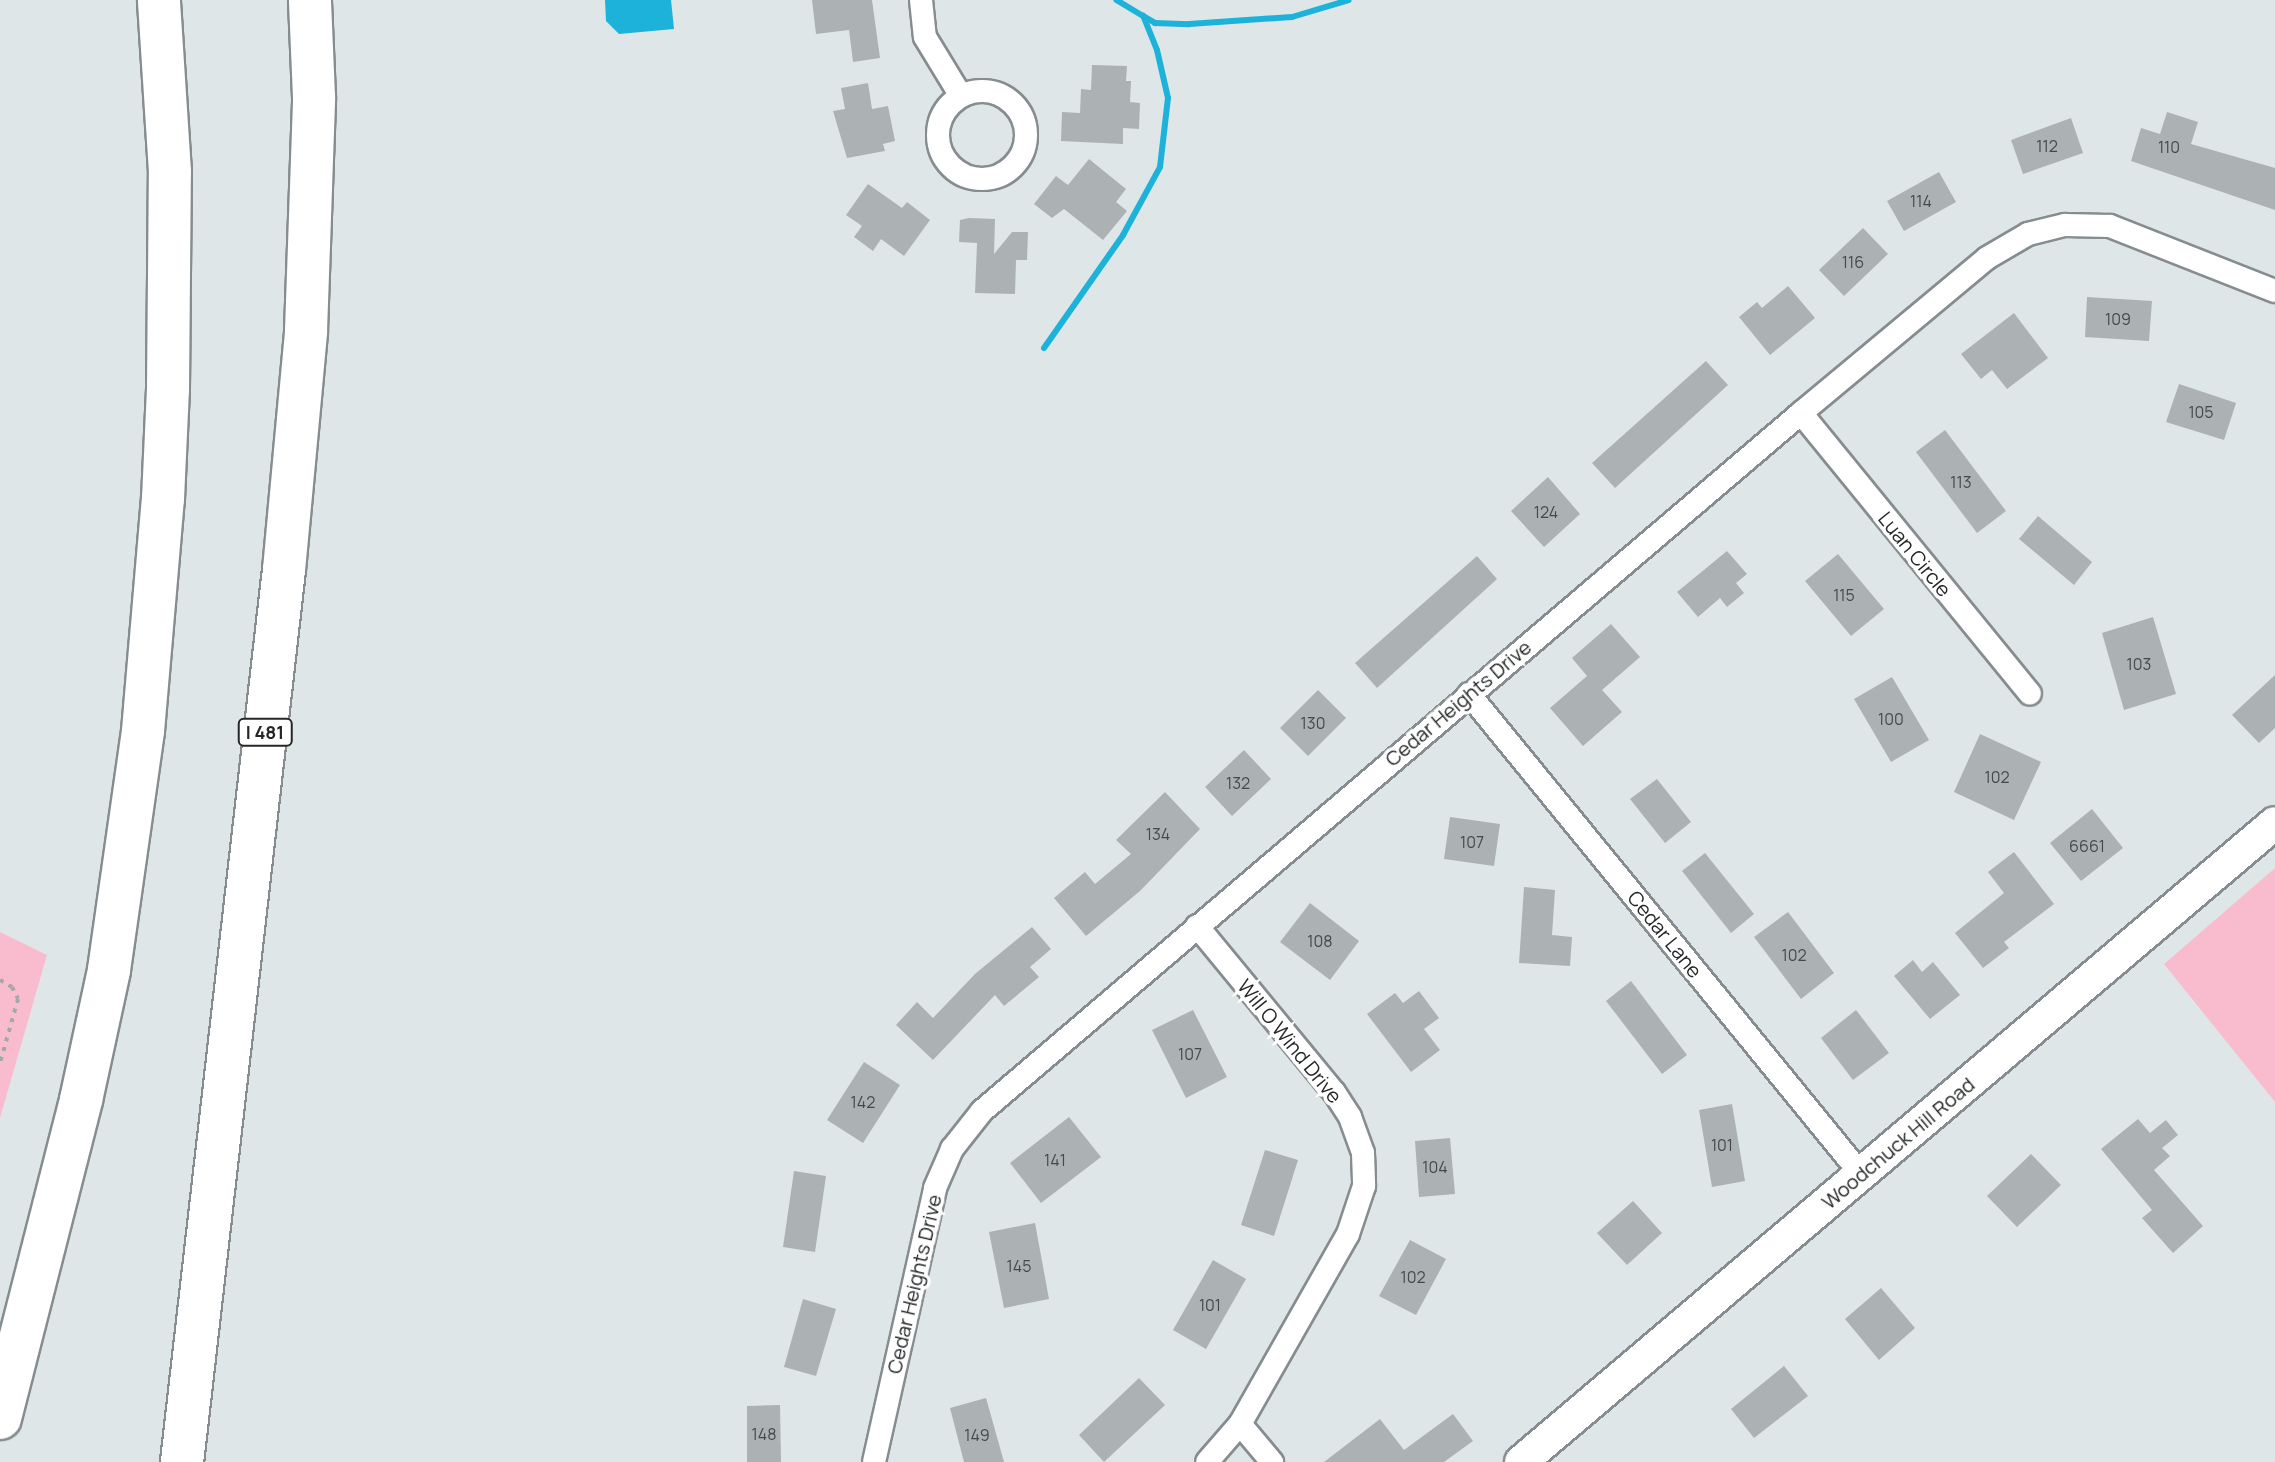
<!DOCTYPE html>
<html>
<head>
<meta charset="utf-8">
<style>
  body { margin:0 }
  #map { position:relative; width:2275px; height:1462px; overflow:hidden; background:#dfe6e8; font-family:Manrope,sans-serif }
  div>[style] { position:absolute }
  .green>* { inset:0; background:#f9bcce }
  .water>* { inset:0; background:#1db2d9 }
  .stream>* { height:6px; margin:-3px; padding:0 3px; transform-origin:3px; border-radius:3px; background:#1db2d9 }
  .building>* { inset:0; background:#acb2b4 }
  .path>* { height:4px; margin-top:-2px; transform-origin:0; background:repeating-linear-gradient(90deg,#a3a8aa 0 4px,transparent 0 10px) }
  .roads { filter:drop-shadow(2px 0 #868c8f) drop-shadow(-2px 0 #868c8f) drop-shadow(0 2px #868c8f) drop-shadow(0 -2px #868c8f) }
  .street>* { height:22px; margin:-11px; padding:0 11px; transform-origin:11px; border-radius:11px; background:#fff }
  .street>.ring { margin:-11px; padding:0; box-sizing:content-box; background:none; border:22px solid #fff; border-radius:50% }
  .secondary>* { height:32px; margin:-16px; padding:0 16px; transform-origin:16px; border-radius:16px; background:#fff }
  .highway>* { height:42px; margin:-21px; padding:0 21px; transform-origin:21px; border-radius:21px; background:#fff }
  span { translate:-50% -50%; white-space:nowrap; text-align:center; line-height:1.15; -webkit-text-stroke:7px #fff; paint-order:stroke }
  .number-label { font-size:16px; color:#46494a }
  .number-label span { -webkit-text-stroke-width:0 }
  .shield-label span { padding:2px 6px; background:#fff; border:2px solid; border-radius:6px; -webkit-text-stroke-width:0 }
  .shield-label { font-size:18px; color:#242627; font-weight:700 }
  .street-label { font-size:20px; color:#242627 }
</style>
</head>
<body>
<div id="map">
  <div class="green">
    <i style="clip-path:polygon(2275px 868px,2275px 1102px,2164px 964px)"></i>
    <i style="clip-path:polygon(0 932px,47px 955px,0 1118px)"></i>
  </div>
  <div class="water">
    <i style="clip-path:polygon(605px 0,671px 0,674px 29px,619px 34px,606px 21px)"></i>
  </div>
  <div class="stream">
    <i style="left:1145px;top:17px;width:12px;rotate:31deg"></i>
    <i style="left:1155px;top:23px;width:34px;rotate:2deg"></i>
    <i style="left:1189px;top:24px;width:103px;rotate:-3.9deg"></i>
    <i style="left:1292px;top:17px;width:59px;rotate:-16.6deg"></i>
    <i style="left:1044px;top:348px;width:138px;rotate:-55deg"></i>
    <i style="left:1123px;top:235px;width:77px;rotate:-61.4deg"></i>
    <i style="left:1160px;top:167px;width:69px;rotate:-83.4deg"></i>
    <i style="left:1168px;top:98px;width:49px;rotate:-102.9deg"></i>
    <i style="left:1157px;top:50px;width:37px;rotate:-112deg"></i>
    <i style="left:1143px;top:16px;width:31px;rotate:-149deg"></i>
  </div>
  <div class="building">
    <i style="clip-path:polygon(812px 0,872px 0,880px 58px,853px 62px,849px 30px,816px 34px)"></i>
    <i style="clip-path:polygon(1092px 65px,1127px 66px,1126px 81px,1131px 81px,1130px 102px,1140px 103px,1139px 129px,1123px 128px,1123px 144px,1061px 141px,1062px 112px,1080px 113px,1081px 89px,1091px 90px)"></i>
    <i style="clip-path:polygon(868px 83px,872px 109px,888px 106px,895px 141px,883px 144px,885px 151px,847px 158px,833px 111px,845px 109px,841px 88px)"></i>
    <i style="clip-path:polygon(2167px 112px,2198px 122px,2191px 144px,2275px 168px,2275px 210px,2131px 161px,2141px 128px,2160px 134px)"></i>
    <i style="clip-path:polygon(2071px 118px,2083px 153px,2023px 174px,2011px 140px)"></i>
    <i style="clip-path:polygon(1089px 159px,1126px 189px,1116px 202px,1127px 211px,1103px 240px,1064px 209px,1052px 218px,1034px 204px,1056px 176px,1068px 185px)"></i>
    <i style="clip-path:polygon(1939px 172px,1956px 202px,1904px 231px,1887px 201px)"></i>
    <i style="clip-path:polygon(868px 184px,902px 208px,907px 202px,930px 220px,904px 256px,881px 239px,873px 251px,854px 237px,862px 226px,846px 215px)"></i>
    <i style="clip-path:polygon(969px 218px,995px 219px,994px 254px,1012px 232px,1028px 232px,1027px 260px,1016px 260px,1015px 294px,975px 293px,977px 243px,959px 242px,960px 220px)"></i>
    <i style="clip-path:polygon(1863px 228px,1888px 254px,1844px 296px,1819px 270px)"></i>
    <i style="clip-path:polygon(1788px 286px,1815px 318px,1770px 355px,1739px 317px,1757px 302px,1762px 308px)"></i>
    <i style="clip-path:polygon(2087px 297px,2152px 301px,2149px 341px,2085px 337px)"></i>
    <i style="clip-path:polygon(2014px 313px,2048px 358px,2007px 389px,1992px 370px,1981px 379px,1961px 354px)"></i>
    <i style="clip-path:polygon(1706px 361px,1728px 385px,1615px 488px,1592px 463px)"></i>
    <i style="clip-path:polygon(2179px 384px,2236px 403px,2224px 440px,2166px 422px)"></i>
    <i style="clip-path:polygon(1945px 430px,2006px 511px,1977px 533px,1916px 452px)"></i>
    <i style="clip-path:polygon(1548px 477px,1580px 514px,1544px 547px,1511px 511px)"></i>
    <i style="clip-path:polygon(2038px 516px,2092px 562px,2074px 585px,2019px 539px)"></i>
    <i style="clip-path:polygon(1727px 551px,1747px 574px,1736px 583px,1744px 593px,1727px 607px,1720px 598px,1698px 617px,1677px 592px)"></i>
    <i style="clip-path:polygon(1838px 554px,1884px 609px,1851px 636px,1805px 581px)"></i>
    <i style="clip-path:polygon(1477px 556px,1497px 579px,1377px 688px,1355px 663px)"></i>
    <i style="clip-path:polygon(2153px 617px,2176px 694px,2124px 710px,2102px 633px)"></i>
    <i style="clip-path:polygon(1611px 624px,1640px 657px,1602px 690px,1622px 712px,1583px 746px,1550px 708px,1587px 676px,1572px 658px)"></i>
    <i style="clip-path:polygon(2275px 675px,2275px 728px,2259px 743px,2232px 715px)"></i>
    <i style="clip-path:polygon(1892px 677px,1929px 740px,1891px 762px,1854px 699px)"></i>
    <i style="clip-path:polygon(1318px 690px,1346px 718px,1308px 756px,1280px 728px)"></i>
    <i style="clip-path:polygon(1980px 734px,2041px 762px,2014px 820px,1954px 792px)"></i>
    <i style="clip-path:polygon(1244px 750px,1271px 779px,1232px 816px,1205px 787px)"></i>
    <i style="clip-path:polygon(1657px 779px,1691px 822px,1665px 843px,1630px 799px)"></i>
    <i style="clip-path:polygon(1165px 792px,1200px 829px,1140px 891px,1086px 936px,1054px 898px,1085px 872px,1095px 884px,1131px 854px,1116px 840px)"></i>
    <i style="clip-path:polygon(2092px 809px,2123px 848px,2081px 881px,2050px 843px)"></i>
    <i style="clip-path:polygon(1450px 817px,1500px 824px,1494px 866px,1444px 859px)"></i>
    <i style="clip-path:polygon(2014px 852px,2054px 904px,2004px 942px,2009px 948px,1983px 968px,1955px 933px,2004px 893px,1988px 872px)"></i>
    <i style="clip-path:polygon(1705px 853px,1754px 914px,1731px 933px,1682px 871px)"></i>
    <i style="clip-path:polygon(1524px 887px,1555px 890px,1552px 935px,1572px 937px,1570px 966px,1519px 963px)"></i>
    <i style="clip-path:polygon(1310px 903px,1359px 941px,1330px 980px,1280px 942px)"></i>
    <i style="clip-path:polygon(1788px 912px,1834px 973px,1801px 999px,1754px 937px)"></i>
    <i style="clip-path:polygon(1032px 927px,1051px 949px,1030px 967px,1039px 977px,1004px 1006px,995px 995px,933px 1060px,896px 1025px,917px 1002px,933px 1018px,975px 974px)"></i>
    <i style="clip-path:polygon(1913px 960px,1922px 972px,1933px 962px,1960px 995px,1930px 1019px,1894px 976px)"></i>
    <i style="clip-path:polygon(1631px 981px,1687px 1055px,1662px 1074px,1606px 1001px)"></i>
    <i style="clip-path:polygon(1419px 991px,1439px 1018px,1424px 1029px,1440px 1050px,1411px 1072px,1367px 1014px,1395px 993px,1403px 1003px)"></i>
    <i style="clip-path:polygon(1193px 1010px,1227px 1077px,1186px 1098px,1152px 1030px)"></i>
    <i style="clip-path:polygon(1856px 1010px,1889px 1053px,1853px 1080px,1821px 1038px)"></i>
    <i style="clip-path:polygon(864px 1062px,900px 1085px,863px 1143px,827px 1120px)"></i>
    <i style="clip-path:polygon(1732px 1104px,1745px 1181px,1712px 1187px,1699px 1110px)"></i>
    <i style="clip-path:polygon(1069px 1117px,1101px 1157px,1041px 1203px,1010px 1163px)"></i>
    <i style="clip-path:polygon(2138px 1119px,2150px 1133px,2166px 1120px,2178px 1135px,2162px 1148px,2170px 1156px,2154px 1170px,2203px 1226px,2173px 1253px,2142px 1218px,2152px 1210px,2101px 1149px)"></i>
    <i style="clip-path:polygon(1450px 1138px,1455px 1194px,1419px 1197px,1415px 1141px)"></i>
    <i style="clip-path:polygon(1265px 1150px,1298px 1160px,1274px 1236px,1241px 1225px)"></i>
    <i style="clip-path:polygon(2031px 1154px,2061px 1185px,2017px 1227px,1987px 1196px)"></i>
    <i style="clip-path:polygon(794px 1171px,826px 1176px,815px 1252px,783px 1247px)"></i>
    <i style="clip-path:polygon(1633px 1201px,1662px 1233px,1627px 1265px,1597px 1233px)"></i>
    <i style="clip-path:polygon(1035px 1223px,1049px 1299px,1004px 1308px,989px 1232px)"></i>
    <i style="clip-path:polygon(1410px 1240px,1446px 1259px,1416px 1315px,1379px 1296px)"></i>
    <i style="clip-path:polygon(1213px 1260px,1246px 1279px,1206px 1349px,1173px 1330px)"></i>
    <i style="clip-path:polygon(1881px 1288px,1915px 1328px,1879px 1360px,1845px 1319px)"></i>
    <i style="clip-path:polygon(803px 1299px,836px 1309px,816px 1376px,784px 1367px)"></i>
    <i style="clip-path:polygon(1784px 1366px,1808px 1396px,1754px 1438px,1731px 1409px)"></i>
    <i style="clip-path:polygon(1139px 1378px,1165px 1405px,1104px 1462px,1079px 1435px)"></i>
    <i style="clip-path:polygon(986px 1398px,1004px 1462px,964px 1462px,950px 1408px)"></i>
    <i style="clip-path:polygon(780px 1405px,781px 1462px,747px 1462px,747px 1406px)"></i>
    <i style="clip-path:polygon(1453px 1414px,1473px 1441px,1444px 1462px,1324px 1462px,1380px 1419px,1404px 1450px)"></i>
  </div>
  <div class="path">
    <i style="left:0;top:980px;width:14px;rotate:30deg"></i>
    <i style="left:12px;top:987px;width:13px;rotate:63deg"></i>
    <i style="left:18px;top:999px;width:66px;rotate:105.7deg"></i>
  </div>
  <div class="roads">
    <div class="street">
      <i style="left:921px;top:0;width:37px;rotate:84deg"></i>
      <i style="left:925px;top:37px;width:69px;rotate:58.6deg"></i>
      <i class="ring" style="left:938px;top:91px;width:66px;height:66px"></i>
      <i style="left:1801px;top:413px;width:362px;rotate:50.8deg"></i>
      <i style="left:1469px;top:694px;width:620px;rotate:50.76deg"></i>
      <i style="left:1197px;top:926px;width:215px;rotate:50.5deg"></i>
      <i style="left:1334px;top:1092px;width:30px;rotate:57deg"></i>
      <i style="left:1350px;top:1117px;width:38px;rotate:70deg"></i>
      <i style="left:1363px;top:1153px;width:33px;rotate:88deg"></i>
      <i style="left:1364px;top:1186px;width:51px;rotate:108.4deg"></i>
      <i style="left:1348px;top:1234px;width:219px;rotate:119.6deg"></i>
      <i style="left:1240px;top:1424px;width:50px;rotate:131deg"></i>
      <i style="left:1240px;top:1424px;width:50px;rotate:49.9deg"></i>
      <i style="left:874px;top:1462px;width:281px;rotate:-77.4deg"></i>
      <i style="left:935px;top:1188px;width:43px;rotate:-66.4deg"></i>
      <i style="left:952px;top:1149px;width:48px;rotate:-51.7deg"></i>
      <i style="left:982px;top:1111px;width:1076px;rotate:-40.44deg"></i>
      <i style="left:1801px;top:413px;width:242px;rotate:-39.8deg"></i>
      <i style="left:1987px;top:258px;width:48px;rotate:-30.3deg"></i>
      <i style="left:2028px;top:234px;width:38px;rotate:-14deg"></i>
      <i style="left:2065px;top:225px;width:45px;rotate:1.3deg"></i>
      <i style="left:2110px;top:226px;width:177px;rotate:21.5deg"></i>
    </div>
    <div class="secondary">
      <i style="left:1521px;top:1462px;width:988px;rotate:-40.28deg"></i>
    </div>
    <div class="highway">
      <i style="left:0;top:1418px;width:328px;rotate:-75.7deg"></i>
      <i style="left:81px;top:1100px;width:133px;rotate:-77.8deg"></i>
      <i style="left:109px;top:970px;width:241px;rotate:-81.9deg"></i>
      <i style="left:143px;top:731px;width:233px;rotate:-85.1deg"></i>
      <i style="left:163px;top:499px;width:110px;rotate:-87.4deg"></i>
      <i style="left:168px;top:389px;width:217px;rotate:-89.5deg"></i>
      <i style="left:170px;top:172px;width:172px;rotate:-93.7deg"></i>
      <i style="left:182px;top:1462px;width:898px;rotate:-83.48deg"></i>
      <i style="left:284px;top:570px;width:240px;rotate:-84.7deg"></i>
      <i style="left:306px;top:331px;width:234px;rotate:-88deg"></i>
      <i style="left:314px;top:97px;width:97px;rotate:-92.4deg"></i>
    </div>
  </div>
  <div class="number-label">
    <span style="left:2047px;top:146px">112</span>
    <span style="left:2169px;top:147px">110</span>
    <span style="left:1921px;top:201px">114</span>
    <span style="left:1853px;top:262px">116</span>
    <span style="left:2118px;top:319px">109</span>
    <span style="left:2201px;top:412px">105</span>
    <span style="left:1961px;top:482px">113</span>
    <span style="left:1546px;top:512px">124</span>
    <span style="left:1844px;top:595px">115</span>
    <span style="left:2139px;top:664px">103</span>
    <span style="left:1891px;top:719px">100</span>
    <span style="left:1313px;top:723px">130</span>
    <span style="left:1997px;top:777px">102</span>
    <span style="left:1238px;top:783px">132</span>
    <span style="left:1158px;top:834px">134</span>
    <span style="left:1472px;top:842px">107</span>
    <span style="left:2087px;top:846px">6661</span>
    <span style="left:1320px;top:941px">108</span>
    <span style="left:1794px;top:955px">102</span>
    <span style="left:1190px;top:1054px">107</span>
    <span style="left:863px;top:1102px">142</span>
    <span style="left:1722px;top:1145px">101</span>
    <span style="left:1055px;top:1160px">141</span>
    <span style="left:1435px;top:1167px">104</span>
    <span style="left:1019px;top:1266px">145</span>
    <span style="left:1413px;top:1277px">102</span>
    <span style="left:1210px;top:1305px">101</span>
    <span style="left:764px;top:1434px">148</span>
    <span style="left:977px;top:1435px">149</span>
  </div>
  <div class="shield-label">
    <span style="left:265px;top:732px">I 481</span>
  </div>
  <div class="street-label">
    <span style="left:1915px;top:554px;rotate:51deg">Luan Circle</span>
    <span style="left:1458px;top:703px;rotate:-40deg">Cedar Heights Drive</span>
    <span style="left:1665px;top:934px;rotate:51deg">Cedar Lane</span>
    <span style="left:1290px;top:1041px;rotate:51deg">Will O Wind Drive</span>
    <span style="left:1898px;top:1143px;rotate:-40deg">Woodchuck Hill Road</span>
    <span style="left:914px;top:1284px;rotate:-77deg">Cedar Heights Drive</span>
  </div>
</div>
</body>
</html>
